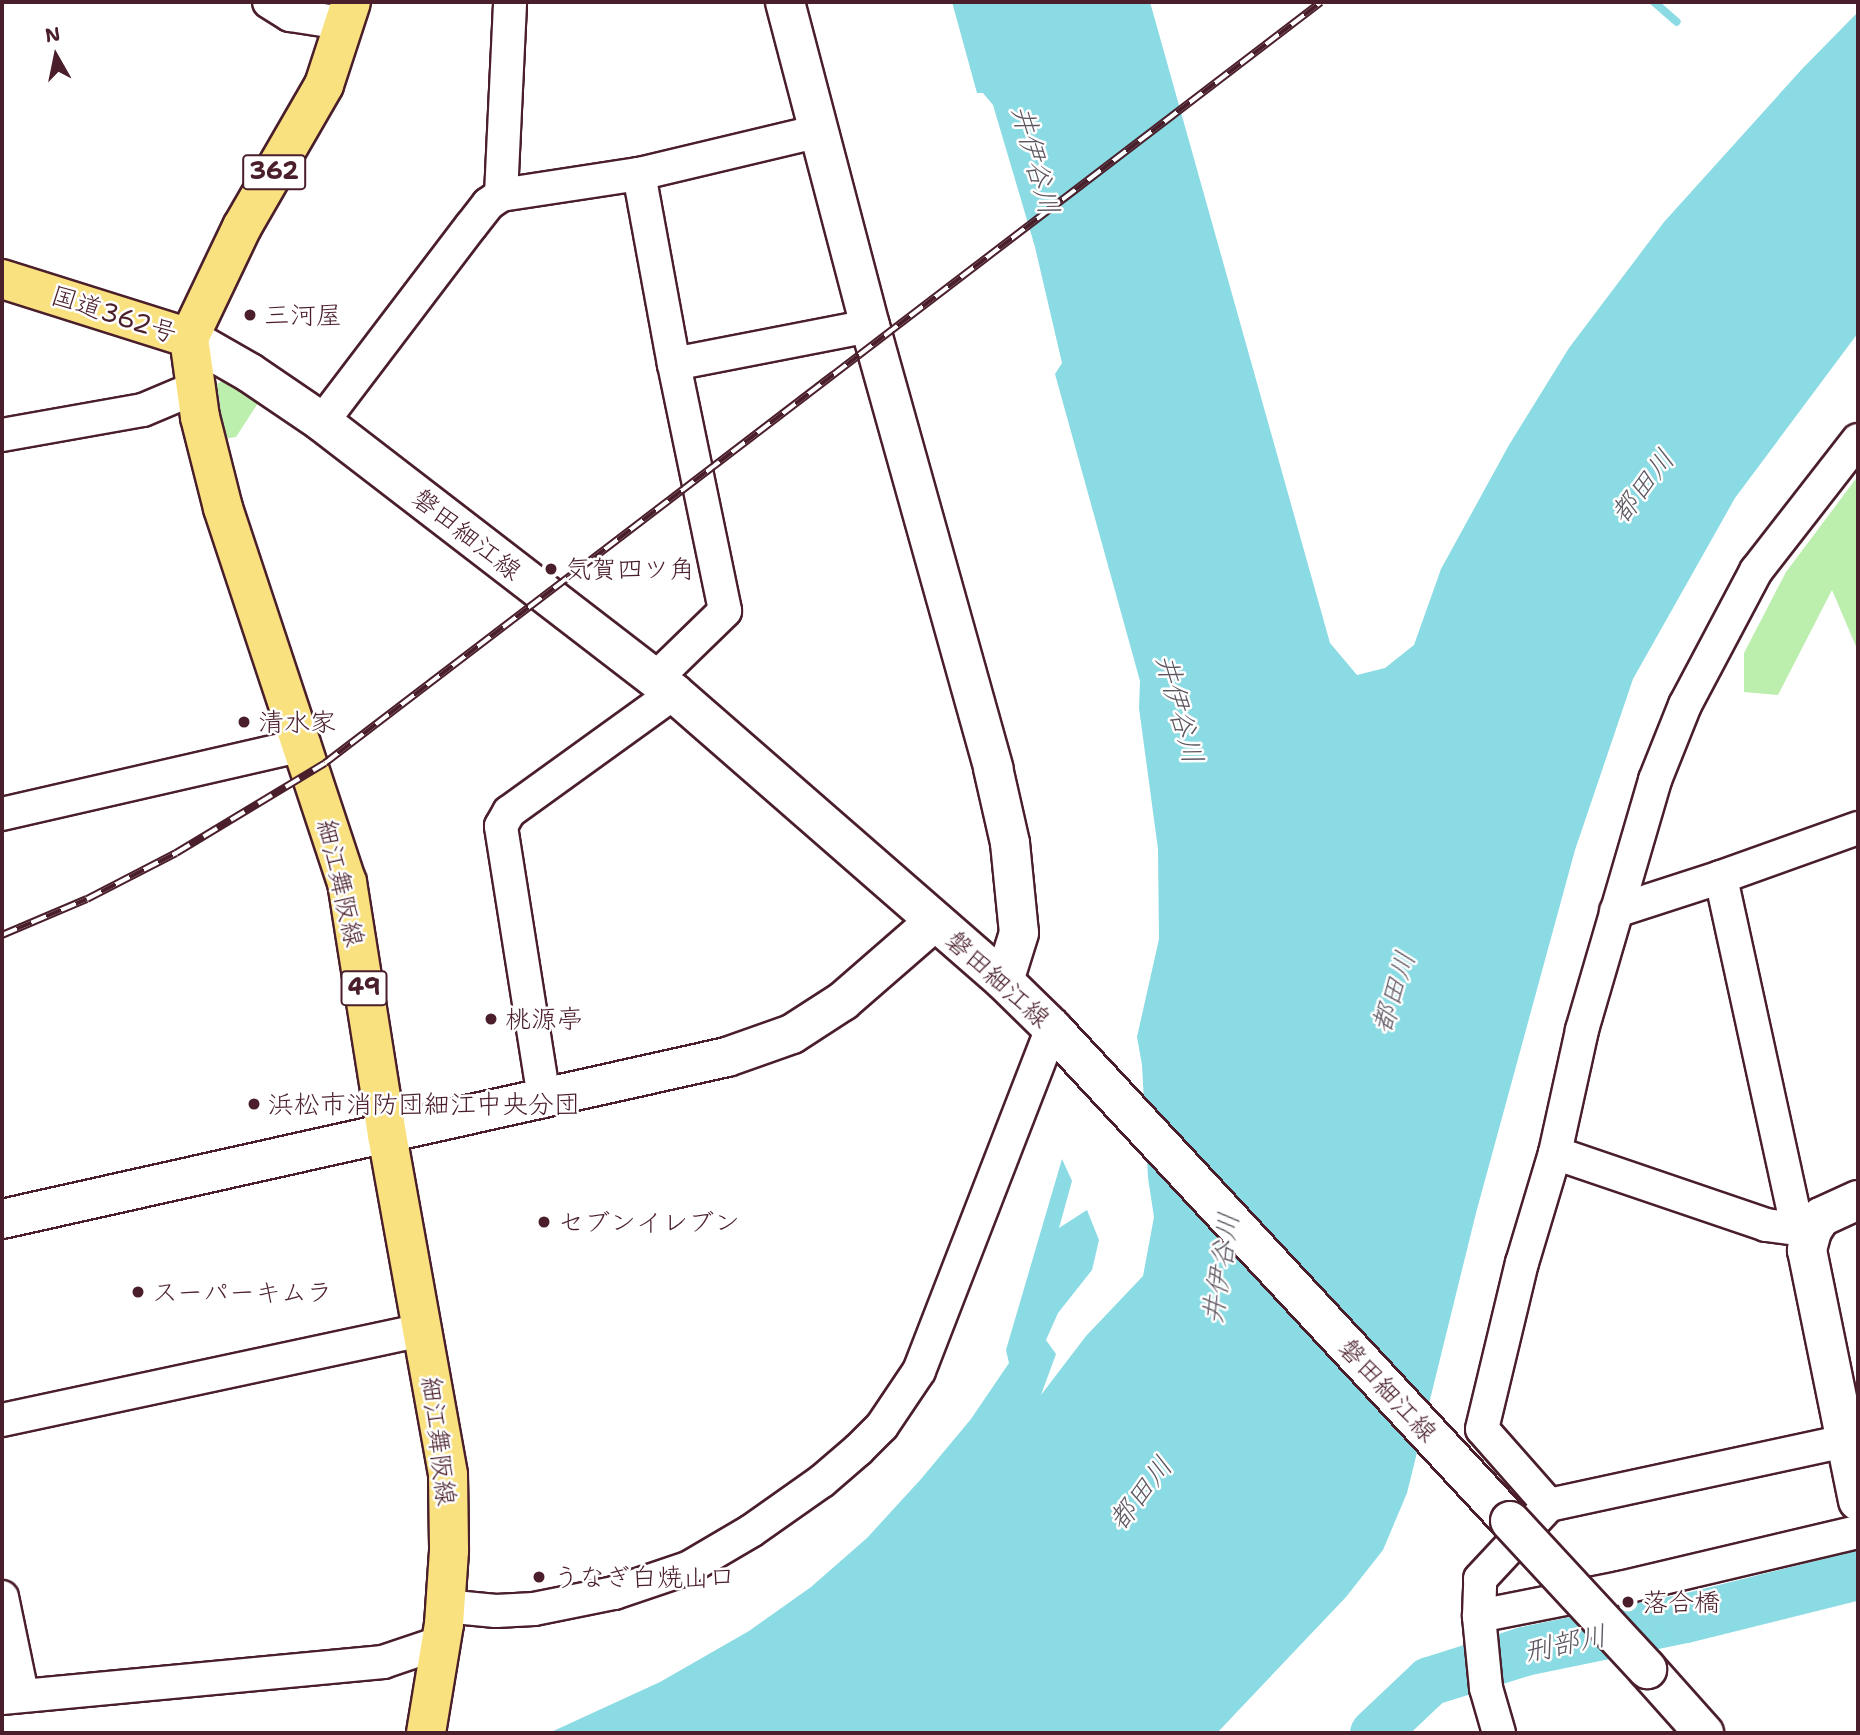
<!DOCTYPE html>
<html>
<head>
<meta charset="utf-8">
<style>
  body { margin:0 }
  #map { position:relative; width:1860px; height:1735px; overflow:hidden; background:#fff; font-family:"Shantell Sans","Klee One",sans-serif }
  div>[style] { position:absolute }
  .green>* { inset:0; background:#bceeae }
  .water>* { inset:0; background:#8adbe3 }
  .stream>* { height:8px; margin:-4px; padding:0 4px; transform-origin:4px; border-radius:4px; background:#8adbe3 }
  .river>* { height:49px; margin:-24.5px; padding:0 24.5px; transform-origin:24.5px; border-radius:24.5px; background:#8adbe3 }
  .roads { filter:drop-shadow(2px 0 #4a1f2b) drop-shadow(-2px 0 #4a1f2b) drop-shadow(0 2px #4a1f2b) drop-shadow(0 -2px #4a1f2b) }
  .street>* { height:32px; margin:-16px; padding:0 16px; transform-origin:16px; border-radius:16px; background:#fff }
  .secondary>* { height:38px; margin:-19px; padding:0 19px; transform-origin:19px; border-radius:19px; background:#fff }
  .primary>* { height:38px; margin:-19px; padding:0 19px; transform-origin:19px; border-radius:19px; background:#fae180 }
  .highway>* { height:38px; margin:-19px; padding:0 19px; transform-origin:19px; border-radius:19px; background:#fae180 }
  .rail>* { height:8px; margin-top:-4px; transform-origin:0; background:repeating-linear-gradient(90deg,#fff 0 16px,#4a1f2b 0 32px); box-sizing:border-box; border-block:2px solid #4a1f2b }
  .bridges { filter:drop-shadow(2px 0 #4a1f2b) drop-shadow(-2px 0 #4a1f2b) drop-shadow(0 2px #4a1f2b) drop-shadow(0 -2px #4a1f2b) }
  .secondary-bridge>* { height:38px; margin:-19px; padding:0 19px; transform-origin:19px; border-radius:19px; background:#fff }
  .dots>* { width:19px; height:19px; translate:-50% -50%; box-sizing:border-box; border:4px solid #fff; border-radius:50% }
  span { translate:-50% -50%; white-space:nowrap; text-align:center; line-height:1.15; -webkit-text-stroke:5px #fff; paint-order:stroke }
  .shield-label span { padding:2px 5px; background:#fff; border:2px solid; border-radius:5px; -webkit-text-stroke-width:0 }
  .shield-label { font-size:24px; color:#4a1f2b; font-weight:700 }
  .street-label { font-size:26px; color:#4a1f2b }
  .poi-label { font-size:26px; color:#4a1f2b }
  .left { translate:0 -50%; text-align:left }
  .water-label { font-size:28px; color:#5d5762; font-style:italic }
  .frame { position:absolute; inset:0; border:4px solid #4a1f2b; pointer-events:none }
  .north { position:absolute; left:21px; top:21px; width:70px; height:70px; -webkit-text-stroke:5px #fff; paint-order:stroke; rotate:351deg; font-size:19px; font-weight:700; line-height:28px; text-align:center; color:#4a1f2b }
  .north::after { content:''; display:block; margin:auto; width:24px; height:32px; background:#4a1f2b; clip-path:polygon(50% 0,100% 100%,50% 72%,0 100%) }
</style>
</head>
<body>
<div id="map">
  <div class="green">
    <i style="clip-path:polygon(228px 378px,262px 397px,236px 437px,218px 440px,213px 386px)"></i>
    <i style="clip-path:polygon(1858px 476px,1858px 651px,1832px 590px,1778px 695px,1744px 692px,1744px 653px,1786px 572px)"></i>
  </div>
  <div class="water">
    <i style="clip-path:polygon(952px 2px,1150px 2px,1330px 643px,1357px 675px,1385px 668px,1414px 645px,1441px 569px,1509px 445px,1569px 348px,1664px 222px,1802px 69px,1858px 12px,1858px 333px,1735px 498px,1633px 679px,1575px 850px,1476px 1213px,1407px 1493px,1383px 1550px,1346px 1597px,1217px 1733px,549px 1733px,660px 1682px,749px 1631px,811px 1587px,867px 1538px,921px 1479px,971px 1419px,1009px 1363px,1006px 1350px,1062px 1159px,1072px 1181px,1059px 1228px,1087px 1210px,1099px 1240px,1092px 1270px,1058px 1313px,1046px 1340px,1056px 1354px,1041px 1395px,1086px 1336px,1143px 1276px,1154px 1217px,1148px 1178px,1142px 1065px,1137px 1037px,1159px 939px,1158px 849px,1139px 708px,1140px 681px,1055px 374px,1062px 363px,1035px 247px,993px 105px,983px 93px,977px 93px)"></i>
  </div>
  <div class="stream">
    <i style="left:1654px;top:2px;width:30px;rotate:41deg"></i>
  </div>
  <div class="river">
    <i style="left:1374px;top:1733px;width:76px;rotate:-43.4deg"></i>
    <i style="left:1429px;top:1681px;width:100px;rotate:-17.5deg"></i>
    <i style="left:1524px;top:1651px;width:164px;rotate:-11.6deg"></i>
    <i style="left:1685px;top:1618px;width:178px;rotate:-14deg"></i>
  </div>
  <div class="roads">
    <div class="street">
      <i style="left:269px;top:2px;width:25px;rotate:32deg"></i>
      <i style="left:290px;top:15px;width:54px;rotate:8.6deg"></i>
      <i style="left:639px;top:174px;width:193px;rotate:79.6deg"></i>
      <i style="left:674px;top:364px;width:252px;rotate:78.3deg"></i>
      <i style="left:725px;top:611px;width:98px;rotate:135.8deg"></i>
      <i style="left:501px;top:195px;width:193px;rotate:-87.3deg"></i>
      <i style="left:674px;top:364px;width:200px;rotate:-11deg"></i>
      <i style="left:322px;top:422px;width:246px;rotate:-52.8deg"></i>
      <i style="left:471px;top:226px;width:28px;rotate:-52deg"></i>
      <i style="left:488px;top:204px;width:16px;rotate:-35deg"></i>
      <i style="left:501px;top:195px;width:140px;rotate:-8.7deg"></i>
      <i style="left:639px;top:174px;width:185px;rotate:-13.4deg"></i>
      <i style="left:2px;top:435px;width:143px;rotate:-10.1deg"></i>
      <i style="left:143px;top:410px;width:56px;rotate:-22.9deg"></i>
      <i style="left:2px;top:814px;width:310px;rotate:-12.9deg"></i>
      <i style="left:1616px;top:911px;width:110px;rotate:-17.9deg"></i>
      <i style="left:544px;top:1098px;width:275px;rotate:-99deg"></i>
      <i style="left:501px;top:826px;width:16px;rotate:-60deg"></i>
      <i style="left:509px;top:812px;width:203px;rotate:-35.8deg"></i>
      <i style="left:1555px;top:1153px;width:223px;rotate:18.8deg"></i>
      <i style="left:1766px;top:1225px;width:46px;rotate:7.4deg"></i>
      <i style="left:1812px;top:1231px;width:18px;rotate:-151deg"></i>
      <i style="left:1796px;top:1222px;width:353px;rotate:-102.3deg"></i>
      <i style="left:1721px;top:877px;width:145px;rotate:-19.7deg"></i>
      <i style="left:2px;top:1420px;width:431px;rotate:-12.1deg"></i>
      <i style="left:1549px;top:1505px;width:303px;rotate:-12.2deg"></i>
      <i style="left:2px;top:1597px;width:99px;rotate:78.3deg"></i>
      <i style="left:444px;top:1606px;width:52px;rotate:5.5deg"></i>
      <i style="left:496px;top:1611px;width:38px;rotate:-3deg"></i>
      <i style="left:534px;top:1609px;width:82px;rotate:-11.3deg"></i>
      <i style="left:614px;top:1593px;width:78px;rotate:-18.7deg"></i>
      <i style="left:688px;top:1568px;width:73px;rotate:-30.4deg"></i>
      <i style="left:751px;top:1531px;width:87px;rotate:-35.2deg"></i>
      <i style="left:822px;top:1481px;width:48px;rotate:-40.7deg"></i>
      <i style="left:858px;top:1450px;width:34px;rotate:-45deg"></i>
      <i style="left:882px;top:1426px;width:66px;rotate:-56.1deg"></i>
      <i style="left:919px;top:1371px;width:368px;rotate:-68.8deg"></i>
      <i style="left:1479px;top:1616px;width:145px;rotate:-11.2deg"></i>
      <i style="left:1621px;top:1588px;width:244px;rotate:-13.3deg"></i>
      <i style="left:2px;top:1698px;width:383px;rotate:-5.4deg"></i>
      <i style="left:383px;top:1662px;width:62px;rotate:-18.7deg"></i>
      <i style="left:1499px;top:1733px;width:47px;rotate:-106.1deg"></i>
      <i style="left:1486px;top:1688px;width:72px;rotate:-95.6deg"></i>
      <i style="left:1479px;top:1616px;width:37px;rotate:-88deg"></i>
      <i style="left:1480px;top:1579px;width:101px;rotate:-47deg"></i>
      <i style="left:1549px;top:1505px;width:101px;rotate:-131.4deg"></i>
      <i style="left:1482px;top:1429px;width:171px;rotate:-76.5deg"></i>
      <i style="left:1522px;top:1263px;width:115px;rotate:-73.3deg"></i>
      <i style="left:1555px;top:1153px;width:126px;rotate:-77.6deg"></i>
      <i style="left:1582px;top:1030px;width:260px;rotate:-73.7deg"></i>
      <i style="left:1655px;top:780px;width:81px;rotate:-68.2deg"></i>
      <i style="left:1685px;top:705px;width:152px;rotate:-62.1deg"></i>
      <i style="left:1756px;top:571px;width:166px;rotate:-52.1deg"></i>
    </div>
    <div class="secondary">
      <i style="left:785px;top:2px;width:335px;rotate:75.3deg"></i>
      <i style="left:870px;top:326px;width:459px;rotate:74.4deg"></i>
      <i style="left:993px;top:768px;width:77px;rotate:77.2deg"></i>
      <i style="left:1010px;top:843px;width:90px;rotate:84.3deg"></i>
      <i style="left:1019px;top:933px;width:50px;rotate:107.4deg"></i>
      <i style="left:189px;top:338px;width:70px;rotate:29.8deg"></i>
      <i style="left:250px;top:373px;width:87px;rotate:34.2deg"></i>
      <i style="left:322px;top:422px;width:444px;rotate:37.6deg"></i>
      <i style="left:674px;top:693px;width:438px;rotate:41.1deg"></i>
      <i style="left:1004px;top:981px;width:67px;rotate:44.4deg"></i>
      <i style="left:1052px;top:1028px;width:673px;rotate:47.11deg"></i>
      <i style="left:1858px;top:1200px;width:41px;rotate:155.3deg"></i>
      <i style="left:1821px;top:1217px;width:17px;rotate:123deg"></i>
      <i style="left:1812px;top:1231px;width:20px;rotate:105deg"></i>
      <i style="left:1807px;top:1250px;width:256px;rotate:78.5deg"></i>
      <i style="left:2px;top:1219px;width:743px;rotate:-12.6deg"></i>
      <i style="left:727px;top:1057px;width:69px;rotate:-19.5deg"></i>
      <i style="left:792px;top:1034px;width:61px;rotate:-32.9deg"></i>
      <i style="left:843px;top:1001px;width:121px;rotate:-41deg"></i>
      <i style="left:1647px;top:1669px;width:86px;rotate:48.3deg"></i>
    </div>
    <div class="primary">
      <i style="left:189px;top:338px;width:80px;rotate:82.1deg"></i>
      <i style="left:200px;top:417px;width:94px;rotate:75.8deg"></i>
      <i style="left:223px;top:508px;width:394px;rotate:71.7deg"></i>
      <i style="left:347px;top:882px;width:256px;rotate:81deg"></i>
      <i style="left:387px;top:1135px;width:345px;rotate:79.8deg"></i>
      <i style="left:448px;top:1475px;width:76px;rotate:89.2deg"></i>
      <i style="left:449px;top:1551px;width:73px;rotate:93.9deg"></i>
      <i style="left:444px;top:1624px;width:110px;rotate:99.4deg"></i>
    </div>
    <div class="highway">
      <i style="left:2px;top:279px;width:196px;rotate:17.5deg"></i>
      <i style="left:189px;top:338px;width:123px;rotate:-64.5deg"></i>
      <i style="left:242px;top:227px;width:164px;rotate:-60deg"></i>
      <i style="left:324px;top:85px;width:87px;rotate:-72deg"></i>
    </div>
  </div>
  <div class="rail">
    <i style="left:2px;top:935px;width:92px;rotate:-23deg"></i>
    <i style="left:87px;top:899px;width:100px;rotate:-27.3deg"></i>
    <i style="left:176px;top:853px;width:174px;rotate:-31.1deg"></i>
    <i style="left:325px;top:763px;width:1253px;rotate:-37.38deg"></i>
  </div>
  <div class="bridges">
    <div class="secondary-bridge">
      <i style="left:1510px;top:1521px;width:202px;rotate:47.2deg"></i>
    </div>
  </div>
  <div class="dots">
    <i style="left:250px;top:315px;background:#4a1f2b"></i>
    <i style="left:551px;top:569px;background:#4a1f2b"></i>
    <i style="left:244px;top:722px;background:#4a1f2b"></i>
    <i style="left:491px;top:1019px;background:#4a1f2b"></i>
    <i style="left:254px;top:1104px;background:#4a1f2b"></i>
    <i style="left:544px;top:1222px;background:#4a1f2b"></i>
    <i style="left:138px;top:1292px;background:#4a1f2b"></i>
    <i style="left:539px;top:1577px;background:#4a1f2b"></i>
    <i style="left:1628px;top:1602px;background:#4a1f2b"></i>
  </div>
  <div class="shield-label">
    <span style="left:274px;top:172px">362</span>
    <span style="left:364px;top:988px">49</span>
  </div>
  <div class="street-label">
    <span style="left:114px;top:314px;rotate:18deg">国道362号</span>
    <span style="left:467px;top:534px;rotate:38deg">磐田細江線</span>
    <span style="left:341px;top:883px;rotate:77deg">細江舞阪線</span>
    <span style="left:998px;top:979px;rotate:42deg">磐田細江線</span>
    <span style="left:1388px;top:1390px;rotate:47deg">磐田細江線</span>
    <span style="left:439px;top:1441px;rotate:83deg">細江舞阪線</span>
  </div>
  <div class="poi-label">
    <span class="left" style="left:264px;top:315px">三河屋</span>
    <span class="left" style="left:565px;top:569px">気賀四ツ角</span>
    <span class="left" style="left:258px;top:722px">清水家</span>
    <span class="left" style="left:505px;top:1019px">桃源亭</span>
    <span class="left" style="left:268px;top:1104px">浜松市消防団細江中央分団</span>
    <span class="left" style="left:558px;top:1222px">セブンイレブン</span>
    <span class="left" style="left:152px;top:1292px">スーパーキムラ</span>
    <span class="left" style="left:553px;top:1577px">うなぎ白焼山口</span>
    <span class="left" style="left:1642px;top:1602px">落合橋</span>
  </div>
  <div class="water-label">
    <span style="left:1036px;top:160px;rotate:75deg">井伊谷川</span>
    <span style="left:1642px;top:486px;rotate:-52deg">都田川</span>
    <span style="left:1180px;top:709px;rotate:75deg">井伊谷川</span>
    <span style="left:1393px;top:992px;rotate:-72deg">都田川</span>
    <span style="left:1220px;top:1268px;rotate:-81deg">井伊谷川</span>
    <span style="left:1140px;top:1493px;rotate:-52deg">都田川</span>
    <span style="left:1565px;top:1643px;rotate:-12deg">刑部川</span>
  </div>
  <div class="frame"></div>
  <div class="north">N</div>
</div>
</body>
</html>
